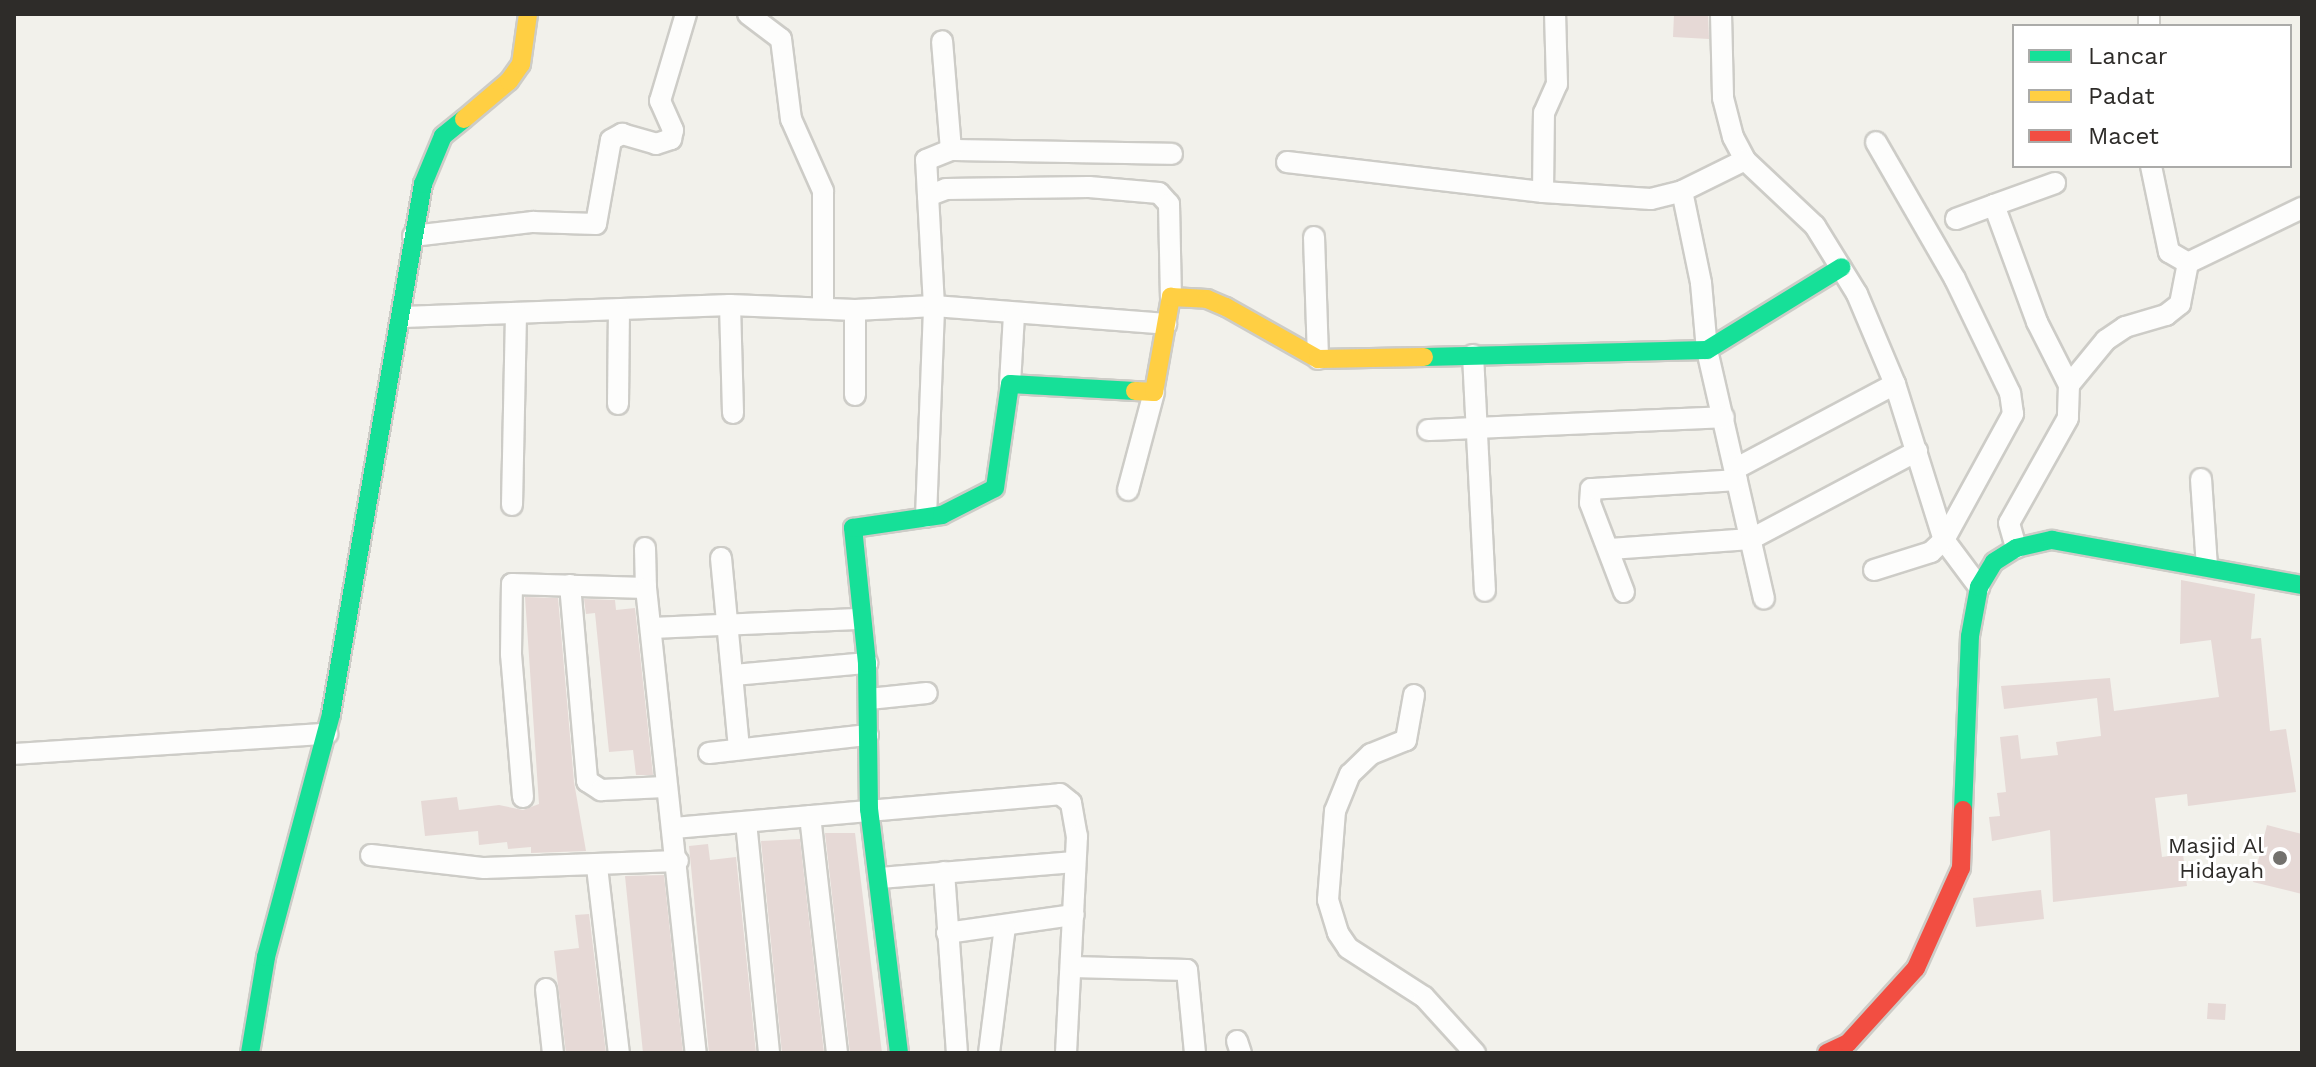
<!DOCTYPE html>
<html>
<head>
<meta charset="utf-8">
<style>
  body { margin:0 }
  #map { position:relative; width:2316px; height:1067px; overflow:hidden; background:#f2f1eb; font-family:"Work Sans",sans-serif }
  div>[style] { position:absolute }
  .building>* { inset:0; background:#e6d9d6 }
  .roads { filter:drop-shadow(2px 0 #cdccc7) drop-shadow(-2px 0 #cdccc7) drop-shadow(0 2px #cdccc7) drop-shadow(0 -2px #cdccc7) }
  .street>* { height:20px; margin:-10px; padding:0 10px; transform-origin:10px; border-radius:10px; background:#fdfdfc }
  .fast>* { height:18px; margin:-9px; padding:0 9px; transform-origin:9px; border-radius:9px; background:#16e098 }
  .slow>* { height:18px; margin:-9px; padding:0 9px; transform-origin:9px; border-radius:9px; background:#ffcf43 }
  .jam>* { height:18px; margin:-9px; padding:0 9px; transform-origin:9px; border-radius:9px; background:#f24e42 }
  .dots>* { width:22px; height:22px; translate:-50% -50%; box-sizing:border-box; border:4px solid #fff; border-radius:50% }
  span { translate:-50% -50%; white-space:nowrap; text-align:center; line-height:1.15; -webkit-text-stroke:6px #fff; paint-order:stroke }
  .poi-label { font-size:22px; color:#2e2c29 }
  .right { translate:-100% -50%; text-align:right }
  .frame { position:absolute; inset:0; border:16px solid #2e2c29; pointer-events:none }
  .legend { position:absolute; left:2012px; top:24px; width:280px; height:144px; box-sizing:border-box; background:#fff; border:2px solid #ababa9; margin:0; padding:10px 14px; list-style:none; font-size:24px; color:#2e2c29 }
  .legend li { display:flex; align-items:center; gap:16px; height:40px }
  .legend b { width:40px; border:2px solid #ababa9 }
</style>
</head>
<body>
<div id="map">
  <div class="building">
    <i style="clip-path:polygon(1674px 14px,1708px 14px,1709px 39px,1673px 37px)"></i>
    <i style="clip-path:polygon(2181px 580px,2255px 594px,2251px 639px,2261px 638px,2270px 731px,2286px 729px,2296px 792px,2188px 806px,2187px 794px,2155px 798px,2162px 857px,2183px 854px,2187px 886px,2053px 902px,2050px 830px,1992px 841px,1989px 817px,2000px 816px,1997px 793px,2006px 792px,2000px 737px,2018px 735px,2021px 759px,2058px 755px,2056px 742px,2101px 736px,2097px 698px,2004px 709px,2001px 686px,2110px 678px,2114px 711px,2219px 697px,2211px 640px,2180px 644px)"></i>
    <i style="clip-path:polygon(525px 597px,558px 598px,574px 782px,586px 851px,531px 853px,531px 847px,508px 849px,507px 842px,479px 845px,478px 831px,425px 836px,421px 801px,457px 797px,459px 810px,499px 805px,523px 810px,539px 804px)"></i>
    <i style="clip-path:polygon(584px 599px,615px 600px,616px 610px,635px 608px,653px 775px,636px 775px,633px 750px,609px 752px,595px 613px,586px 614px)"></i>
    <i style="clip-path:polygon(2267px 825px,2302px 834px,2302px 894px,2253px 882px)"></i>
    <i style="clip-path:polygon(825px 833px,855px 833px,882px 1053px,850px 1053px)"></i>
    <i style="clip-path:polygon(800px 839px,824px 1053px,782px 1053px,761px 841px)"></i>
    <i style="clip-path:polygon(708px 844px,710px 860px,736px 857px,756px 1053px,709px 1053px,689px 846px)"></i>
    <i style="clip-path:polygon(664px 875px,683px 1053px,643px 1053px,625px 876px)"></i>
    <i style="clip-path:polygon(2041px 890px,2044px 919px,1976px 927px,1973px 898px)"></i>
    <i style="clip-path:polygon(589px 914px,606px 1053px,566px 1053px,554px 951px,579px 948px,575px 915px)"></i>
    <i style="clip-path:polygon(2208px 1003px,2226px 1004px,2225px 1020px,2207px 1019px)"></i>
  </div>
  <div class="roads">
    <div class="street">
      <i style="left:748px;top:14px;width:41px;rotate:37.1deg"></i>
      <i style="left:781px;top:39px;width:81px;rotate:82.9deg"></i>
      <i style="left:791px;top:119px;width:79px;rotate:66deg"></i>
      <i style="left:823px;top:191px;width:116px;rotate:90deg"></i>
      <i style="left:1721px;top:14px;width:84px;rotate:88.6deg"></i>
      <i style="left:1723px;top:98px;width:40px;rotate:75.6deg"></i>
      <i style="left:1733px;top:137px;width:26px;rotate:62deg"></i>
      <i style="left:1745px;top:160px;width:96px;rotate:43.3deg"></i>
      <i style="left:1815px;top:226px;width:80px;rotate:58.3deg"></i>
      <i style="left:1857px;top:294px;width:98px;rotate:67.1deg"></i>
      <i style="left:1895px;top:384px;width:164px;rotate:72.6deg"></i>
      <i style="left:1944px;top:540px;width:59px;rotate:53.3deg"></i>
      <i style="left:2149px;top:14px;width:12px;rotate:90deg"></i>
      <i style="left:951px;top:150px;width:221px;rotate:1deg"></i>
      <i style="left:1745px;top:160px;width:70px;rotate:153.8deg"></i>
      <i style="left:1682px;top:191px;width:94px;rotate:78.3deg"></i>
      <i style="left:1701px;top:283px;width:67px;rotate:84.9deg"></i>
      <i style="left:1707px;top:350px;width:255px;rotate:77.1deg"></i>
      <i style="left:1287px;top:162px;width:258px;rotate:6.7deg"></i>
      <i style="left:1543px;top:192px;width:108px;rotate:3.7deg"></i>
      <i style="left:1651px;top:199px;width:32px;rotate:-14deg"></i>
      <i style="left:2151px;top:166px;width:88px;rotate:78.2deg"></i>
      <i style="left:2169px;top:252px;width:22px;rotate:30deg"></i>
      <i style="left:1543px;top:192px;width:79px;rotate:-89.3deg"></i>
      <i style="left:1544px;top:113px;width:32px;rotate:-66deg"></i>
      <i style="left:1557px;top:84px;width:70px;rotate:-91.6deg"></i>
      <i style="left:928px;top:196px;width:36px;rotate:-93deg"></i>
      <i style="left:926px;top:160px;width:27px;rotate:-22deg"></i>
      <i style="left:951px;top:150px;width:109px;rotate:-94.7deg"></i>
      <i style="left:1994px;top:205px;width:65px;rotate:-19.8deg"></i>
      <i style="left:1956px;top:219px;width:40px;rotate:-20.2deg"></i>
      <i style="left:1994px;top:205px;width:125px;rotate:69.8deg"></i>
      <i style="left:2037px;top:322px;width:71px;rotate:63.1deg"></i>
      <i style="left:2069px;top:385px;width:33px;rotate:92deg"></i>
      <i style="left:2068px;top:418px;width:120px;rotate:119.3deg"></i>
      <i style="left:2009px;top:523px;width:26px;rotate:74deg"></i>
      <i style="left:413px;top:236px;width:121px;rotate:-6.7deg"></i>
      <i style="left:533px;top:222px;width:63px;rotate:1.8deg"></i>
      <i style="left:596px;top:224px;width:85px;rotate:-79.9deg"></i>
      <i style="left:611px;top:140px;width:13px;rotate:-29deg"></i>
      <i style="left:622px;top:134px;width:35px;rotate:16deg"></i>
      <i style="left:656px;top:144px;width:16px;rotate:-18deg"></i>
      <i style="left:671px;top:139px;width:9px;rotate:-77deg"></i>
      <i style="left:673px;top:130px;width:32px;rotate:-114deg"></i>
      <i style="left:660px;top:101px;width:91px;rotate:-73.4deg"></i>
      <i style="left:1314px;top:237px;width:122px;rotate:88.1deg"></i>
      <i style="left:730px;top:305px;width:108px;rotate:88.4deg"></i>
      <i style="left:403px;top:317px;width:327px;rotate:-2.1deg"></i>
      <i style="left:730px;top:305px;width:125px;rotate:2.3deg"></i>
      <i style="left:855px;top:310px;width:79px;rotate:-2.9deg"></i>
      <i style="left:934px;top:306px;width:233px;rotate:4.4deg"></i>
      <i style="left:1473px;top:355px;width:236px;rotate:87.1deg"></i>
      <i style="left:1010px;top:384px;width:69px;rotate:-86.7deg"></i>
      <i style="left:2069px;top:385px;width:58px;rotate:-50.6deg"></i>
      <i style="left:2106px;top:340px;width:23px;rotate:-34deg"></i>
      <i style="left:2125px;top:327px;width:43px;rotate:-16.3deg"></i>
      <i style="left:2166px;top:315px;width:18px;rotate:-38deg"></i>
      <i style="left:2180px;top:304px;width:42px;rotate:-79deg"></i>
      <i style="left:2188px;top:263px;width:127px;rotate:-25.8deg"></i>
      <i style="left:855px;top:395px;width:85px;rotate:-90deg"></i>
      <i style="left:618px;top:404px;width:94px;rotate:-89.4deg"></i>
      <i style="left:1428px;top:430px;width:296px;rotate:-2.5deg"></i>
      <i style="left:1735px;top:469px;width:181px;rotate:-28deg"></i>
      <i style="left:2201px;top:479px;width:87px;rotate:86.1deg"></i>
      <i style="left:1128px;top:490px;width:101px;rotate:-75.1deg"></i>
      <i style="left:512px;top:505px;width:192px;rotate:-88.8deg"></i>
      <i style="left:926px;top:517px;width:211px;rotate:-87.8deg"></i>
      <i style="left:934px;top:306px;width:110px;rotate:-93.1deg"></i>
      <i style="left:928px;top:196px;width:19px;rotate:-21deg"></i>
      <i style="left:946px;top:189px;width:143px;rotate:-0.8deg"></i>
      <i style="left:1089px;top:187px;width:70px;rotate:4.9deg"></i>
      <i style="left:1159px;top:193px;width:15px;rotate:48deg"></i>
      <i style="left:1169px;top:204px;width:93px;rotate:88.8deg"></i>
      <i style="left:645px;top:548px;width:40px;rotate:88.6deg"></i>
      <i style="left:1610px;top:549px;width:141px;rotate:-4.1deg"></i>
      <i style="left:1751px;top:539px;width:188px;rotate:-27.9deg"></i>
      <i style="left:721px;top:558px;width:192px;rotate:84.6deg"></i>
      <i style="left:1874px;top:570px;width:60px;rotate:-17.5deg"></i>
      <i style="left:1931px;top:552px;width:18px;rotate:-43deg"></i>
      <i style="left:1944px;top:540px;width:144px;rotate:-61.3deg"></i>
      <i style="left:2013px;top:414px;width:21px;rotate:-98deg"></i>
      <i style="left:2010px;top:393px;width:127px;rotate:-115.8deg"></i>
      <i style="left:1955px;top:279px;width:158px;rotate:-120deg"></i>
      <i style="left:570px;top:585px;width:197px;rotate:85deg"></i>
      <i style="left:587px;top:781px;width:17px;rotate:33deg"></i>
      <i style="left:601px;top:790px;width:64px;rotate:-2.7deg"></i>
      <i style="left:1624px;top:592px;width:95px;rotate:-110.9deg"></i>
      <i style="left:1590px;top:503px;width:14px;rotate:-86deg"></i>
      <i style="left:1591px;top:489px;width:146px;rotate:-3.5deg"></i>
      <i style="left:652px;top:628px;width:205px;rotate:-2.5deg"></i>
      <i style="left:734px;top:675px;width:134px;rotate:-5.2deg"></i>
      <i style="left:1414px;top:695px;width:46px;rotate:100.1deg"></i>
      <i style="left:1406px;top:740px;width:38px;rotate:158deg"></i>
      <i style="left:1371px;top:754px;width:29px;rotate:136deg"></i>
      <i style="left:1350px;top:774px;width:40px;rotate:112deg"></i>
      <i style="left:1335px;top:811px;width:89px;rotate:94.5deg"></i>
      <i style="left:1328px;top:900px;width:34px;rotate:73deg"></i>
      <i style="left:1338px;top:933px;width:18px;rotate:56deg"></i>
      <i style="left:1348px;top:948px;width:90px;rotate:32.8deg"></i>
      <i style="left:1424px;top:997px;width:76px;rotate:47.7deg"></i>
      <i style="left:869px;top:699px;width:58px;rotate:-5.9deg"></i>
      <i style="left:709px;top:753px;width:160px;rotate:-6.5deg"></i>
      <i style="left:14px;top:754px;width:314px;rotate:-3.7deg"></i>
      <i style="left:523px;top:797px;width:144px;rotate:-94.8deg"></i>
      <i style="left:511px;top:654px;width:70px;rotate:-89.2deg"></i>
      <i style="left:512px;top:584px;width:134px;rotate:1.7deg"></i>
      <i style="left:646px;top:588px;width:468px;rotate:83.9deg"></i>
      <i style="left:810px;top:816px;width:239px;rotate:83.5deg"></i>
      <i style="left:746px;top:822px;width:232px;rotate:84.3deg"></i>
      <i style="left:674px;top:828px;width:387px;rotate:-5deg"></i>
      <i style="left:1060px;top:794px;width:14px;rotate:39deg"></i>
      <i style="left:1071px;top:803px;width:34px;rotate:80deg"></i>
      <i style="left:1077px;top:836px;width:217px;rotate:92.9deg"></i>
      <i style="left:371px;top:855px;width:114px;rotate:6.6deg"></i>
      <i style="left:484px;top:868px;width:194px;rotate:-2.1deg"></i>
      <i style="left:597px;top:867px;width:187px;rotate:83.3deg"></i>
      <i style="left:944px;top:872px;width:181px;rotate:85.9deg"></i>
      <i style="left:880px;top:878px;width:195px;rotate:-4.7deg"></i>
      <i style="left:947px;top:933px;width:128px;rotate:-8.1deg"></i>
      <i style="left:1072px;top:967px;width:115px;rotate:1.5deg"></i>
      <i style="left:1187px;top:970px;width:83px;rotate:84.5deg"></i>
      <i style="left:546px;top:989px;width:64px;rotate:83.8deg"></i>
      <i style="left:1237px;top:1041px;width:13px;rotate:72deg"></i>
      <i style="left:989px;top:1053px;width:128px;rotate:-82.8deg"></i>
    </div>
    <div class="fast">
      <i style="left:1424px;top:357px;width:283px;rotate:-1.4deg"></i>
      <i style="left:1707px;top:350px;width:158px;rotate:-31.6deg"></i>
      <i style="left:1963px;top:810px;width:174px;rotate:-87.7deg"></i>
      <i style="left:1970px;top:636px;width:50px;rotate:-79.6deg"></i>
      <i style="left:1979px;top:587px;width:29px;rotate:-59deg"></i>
      <i style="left:1994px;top:562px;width:26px;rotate:-32deg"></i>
      <i style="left:2016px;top:548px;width:37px;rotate:-13deg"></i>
      <i style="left:2052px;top:540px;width:254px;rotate:10.2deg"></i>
      <i style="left:250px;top:1053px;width:97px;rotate:-80.5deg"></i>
      <i style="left:266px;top:957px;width:252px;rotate:-75deg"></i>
      <i style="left:331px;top:714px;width:538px;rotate:-80.15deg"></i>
      <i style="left:423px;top:184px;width:52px;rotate:-67.4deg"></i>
      <i style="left:443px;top:136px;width:27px;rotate:-39deg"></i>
      <i style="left:899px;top:1053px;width:246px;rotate:-97deg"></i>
      <i style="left:869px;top:809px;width:146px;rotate:-90.8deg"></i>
      <i style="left:867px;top:663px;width:136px;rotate:-95.9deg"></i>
      <i style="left:853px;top:528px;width:90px;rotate:-8.3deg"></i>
      <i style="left:942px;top:515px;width:59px;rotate:-27deg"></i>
      <i style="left:995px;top:488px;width:105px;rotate:-81.8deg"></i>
      <i style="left:1010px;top:384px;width:125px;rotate:3.2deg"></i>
    </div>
    <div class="slow">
      <i style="left:464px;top:119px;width:59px;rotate:-40.2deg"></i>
      <i style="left:509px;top:81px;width:21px;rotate:-55deg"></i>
      <i style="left:521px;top:64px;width:50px;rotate:-82deg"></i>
      <i style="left:1135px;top:391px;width:19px;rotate:3deg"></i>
      <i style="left:1154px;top:392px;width:97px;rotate:-79.9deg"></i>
      <i style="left:1171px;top:297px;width:36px;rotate:3deg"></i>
      <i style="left:1207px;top:299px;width:21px;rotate:23deg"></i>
      <i style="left:1226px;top:307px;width:106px;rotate:29.5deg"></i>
      <i style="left:1318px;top:359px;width:106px;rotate:-1.1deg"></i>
    </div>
    <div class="jam">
      <i style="left:1827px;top:1053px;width:23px;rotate:-25deg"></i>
      <i style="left:1848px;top:1043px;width:101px;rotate:-47.8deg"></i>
      <i style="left:1916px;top:968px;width:110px;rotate:-65.8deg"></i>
      <i style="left:1961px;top:868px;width:58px;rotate:-88deg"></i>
    </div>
  </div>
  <div class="dots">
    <i style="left:2280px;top:858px;background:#73716d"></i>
  </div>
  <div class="poi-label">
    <span class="right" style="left:2264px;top:858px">Masjid Al<br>Hidayah</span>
  </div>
  <div class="frame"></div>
  <ul class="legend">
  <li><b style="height:10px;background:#16e098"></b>Lancar</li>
  <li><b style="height:10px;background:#ffcf43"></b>Padat</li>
  <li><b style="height:10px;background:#f24e42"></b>Macet</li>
  </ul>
</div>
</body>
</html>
